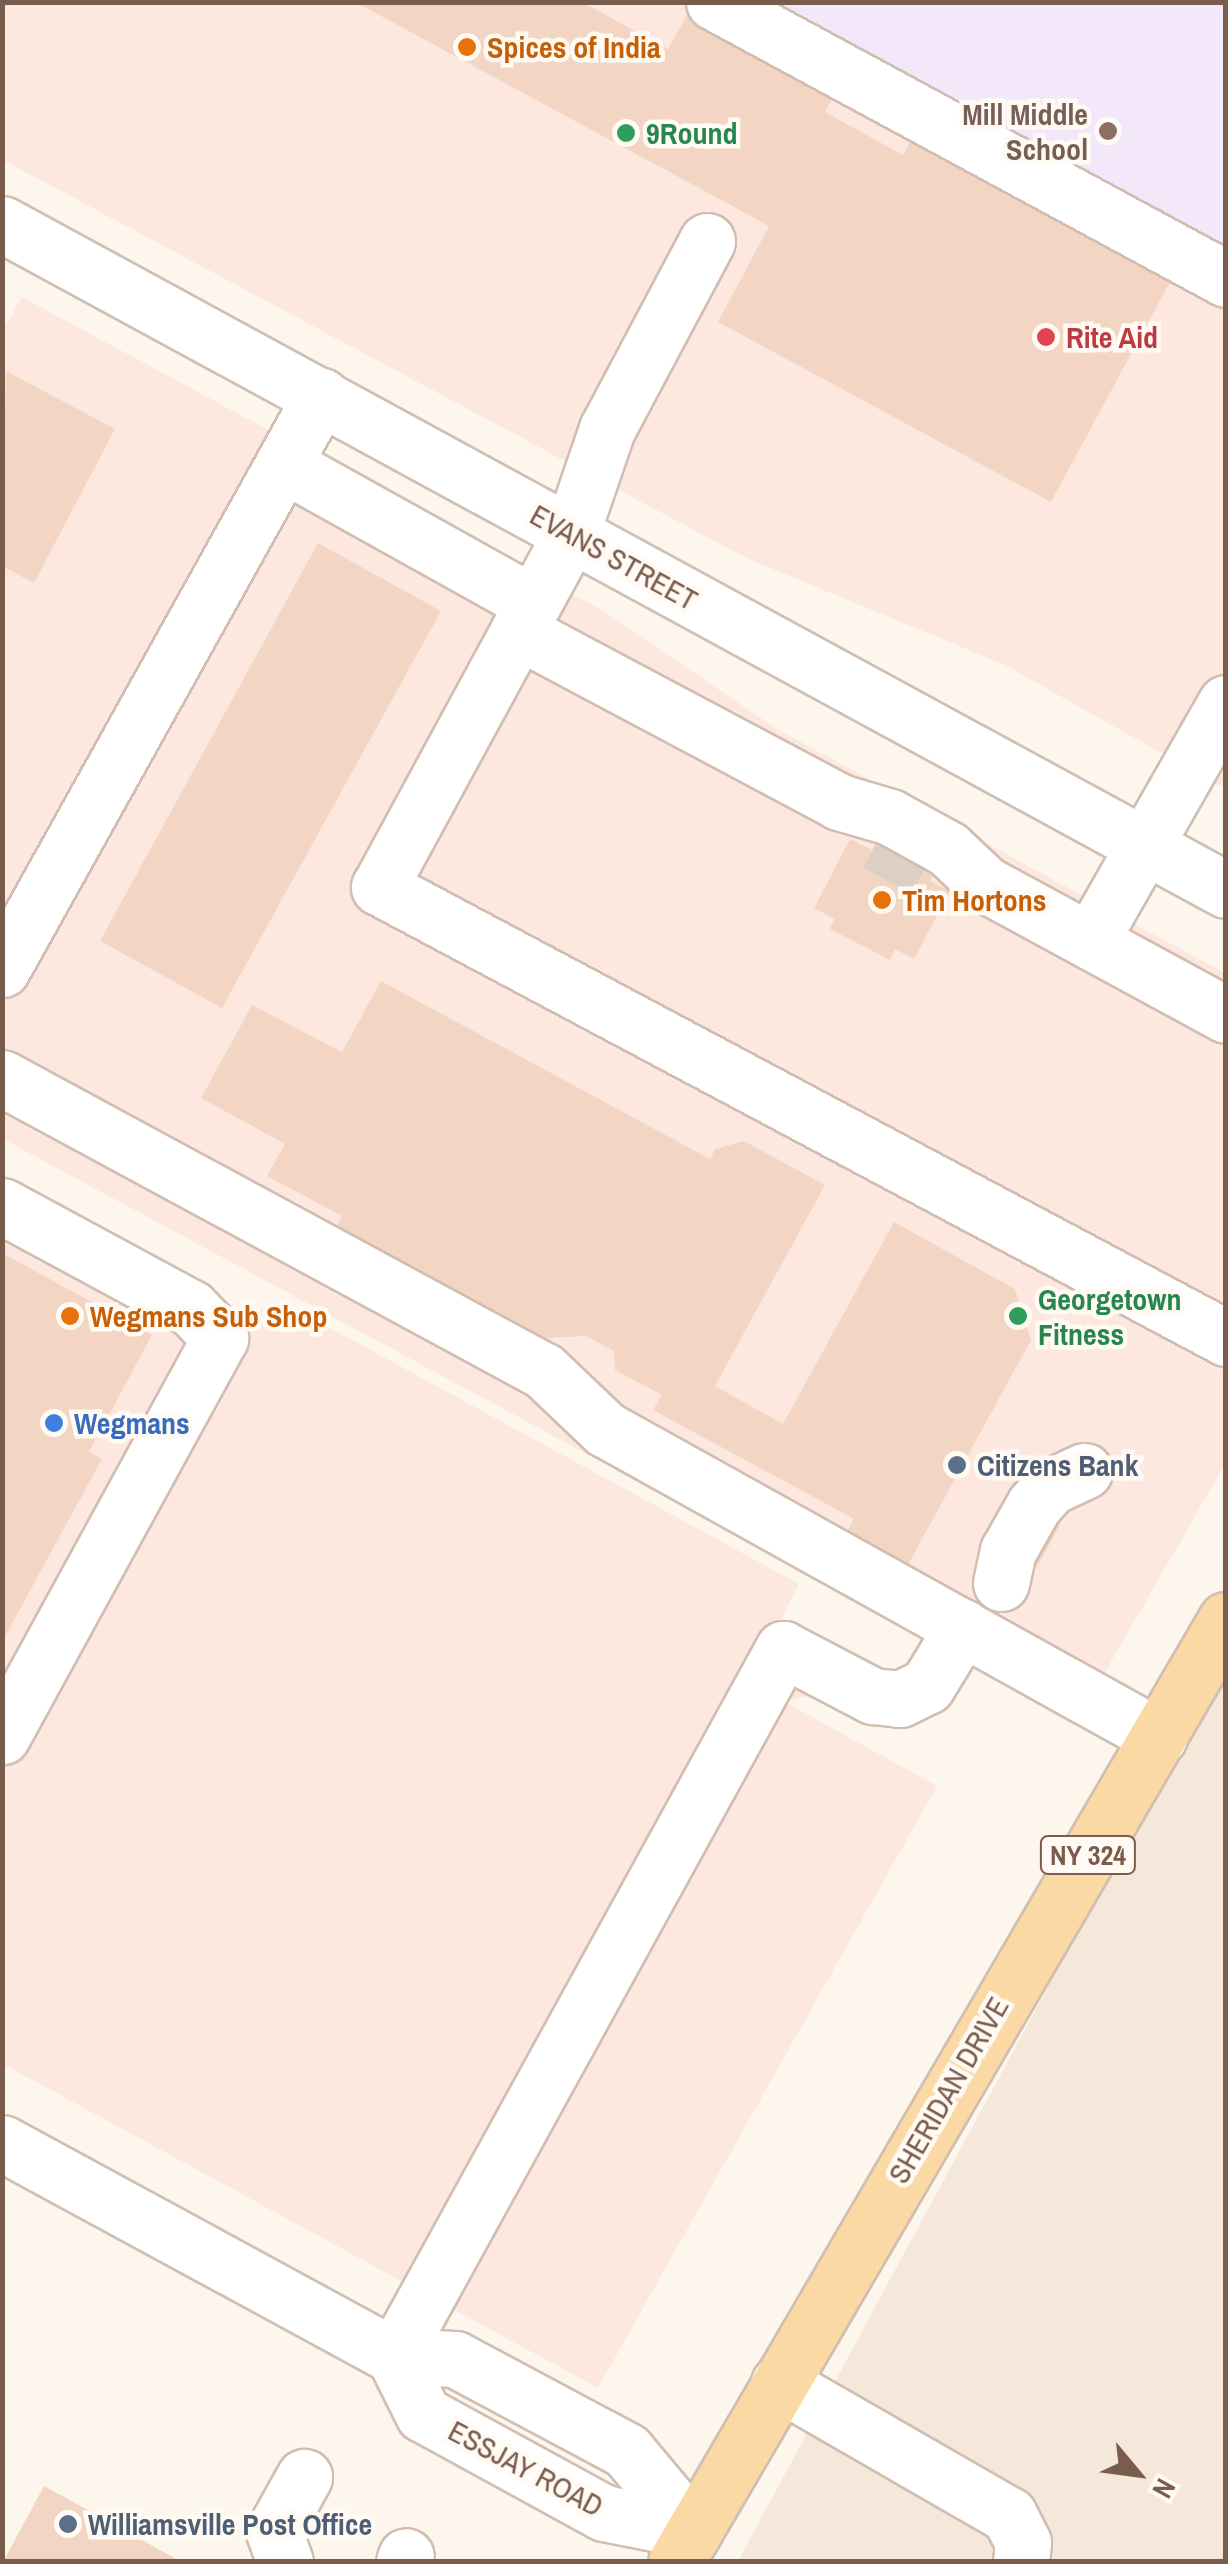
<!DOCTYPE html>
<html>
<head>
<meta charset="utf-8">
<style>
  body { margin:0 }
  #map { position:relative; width:1228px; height:2564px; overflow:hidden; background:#fdf6ec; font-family:"Archivo Narrow",sans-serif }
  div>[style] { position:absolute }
  .residential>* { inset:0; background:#f5e8da }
  .commercial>* { inset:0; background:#fde8e0 }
  .education>* { inset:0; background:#f3e8fa }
  .building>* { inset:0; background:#f3d5c3 }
  .minor-tunnel>* { height:55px; margin-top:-27.5px; transform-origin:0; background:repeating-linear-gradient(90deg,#dcd0c4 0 55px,transparent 0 83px) }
  .roads { filter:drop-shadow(2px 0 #d1beb0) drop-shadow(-2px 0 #d1beb0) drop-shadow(0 2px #d1beb0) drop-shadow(0 -2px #d1beb0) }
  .minor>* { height:55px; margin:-27.5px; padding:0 27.5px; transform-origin:27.5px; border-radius:27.5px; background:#fff }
  .major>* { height:55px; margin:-27.5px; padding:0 27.5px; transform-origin:27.5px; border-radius:27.5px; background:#fbd9a5 }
  .dots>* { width:28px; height:28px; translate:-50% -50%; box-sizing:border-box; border:5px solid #fffaf3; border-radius:50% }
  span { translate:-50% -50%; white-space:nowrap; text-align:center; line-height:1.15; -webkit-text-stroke:9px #fffaf3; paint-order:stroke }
  .shield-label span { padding:2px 8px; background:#fffaf3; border:2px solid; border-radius:8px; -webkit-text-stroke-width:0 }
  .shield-label { font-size:28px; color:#7a5c4d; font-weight:700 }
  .food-label { font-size:30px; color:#c56008; font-weight:700 }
  .left { translate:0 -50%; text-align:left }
  .education-label { font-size:30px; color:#785e54; font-weight:700 }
  .right { translate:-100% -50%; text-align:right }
  .leisure-label { font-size:30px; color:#27864d; font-weight:700 }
  .health-label { font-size:30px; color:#be3a42; font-weight:700 }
  .street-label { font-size:30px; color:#7a5c4d }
  .shop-label { font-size:30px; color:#366cbe; font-weight:700 }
  .service-label { font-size:30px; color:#4e5e75; font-weight:700 }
  .frame { position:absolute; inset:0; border:5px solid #7a5c4d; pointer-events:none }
  .north { position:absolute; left:1088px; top:2424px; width:100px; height:100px; -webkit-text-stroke:8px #fffaf3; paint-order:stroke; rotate:119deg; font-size:28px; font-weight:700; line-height:40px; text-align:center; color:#7a5c4d }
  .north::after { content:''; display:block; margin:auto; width:35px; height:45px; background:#7a5c4d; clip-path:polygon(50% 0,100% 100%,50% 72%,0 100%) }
</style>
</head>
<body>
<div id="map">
  <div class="residential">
    <i style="clip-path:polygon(1225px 1659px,1225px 2561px,738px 2561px)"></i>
  </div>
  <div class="commercial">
    <i style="clip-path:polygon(2px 3px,755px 3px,1225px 259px,1225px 789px,1005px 665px,746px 558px,3px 160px)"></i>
    <i style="clip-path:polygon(22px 297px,602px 610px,777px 729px,1225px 973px,1225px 1464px,1078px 1719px,3px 1139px,2px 332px)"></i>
    <i style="clip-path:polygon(2px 1174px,196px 1279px,245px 1315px,281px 1301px,799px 1584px,782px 1618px,883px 1673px,888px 1730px,820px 1693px,785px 1702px,937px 1786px,598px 2388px,3px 2064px)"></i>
  </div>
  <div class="education">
    <i style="clip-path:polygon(755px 3px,1225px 3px,1225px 259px)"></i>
  </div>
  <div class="building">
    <i style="clip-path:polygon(355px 2px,582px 2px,668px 49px,692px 6px,839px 86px,825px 112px,903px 155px,917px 128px,1177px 269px,1051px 502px,718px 322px,769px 226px)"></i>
    <i style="clip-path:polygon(6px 371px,115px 429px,34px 583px,2px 566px)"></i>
    <i style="clip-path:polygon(318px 543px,441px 611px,222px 1008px,100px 941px)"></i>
    <i style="clip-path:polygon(884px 828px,941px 859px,930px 881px,950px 891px,914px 959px,895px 949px,890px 960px,830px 929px,834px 919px,814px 908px,850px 839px,872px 850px)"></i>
    <i style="clip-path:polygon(381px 981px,710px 1159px,715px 1149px,744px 1141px,825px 1185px,715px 1386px,783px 1424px,894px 1222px,1015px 1289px,1031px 1340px,904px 1572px,842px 1540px,854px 1519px,653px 1410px,662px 1395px,615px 1370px,614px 1351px,586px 1336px,522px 1339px,332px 1235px,342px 1216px,267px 1176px,285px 1144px,201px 1098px,252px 1005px,342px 1052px)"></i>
    <i style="clip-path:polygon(2px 1253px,152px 1335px,89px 1452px,102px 1459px,2px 1642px)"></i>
    <i style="clip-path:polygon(1033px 1511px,1060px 1525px,1037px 1567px,1011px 1552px)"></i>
    <i style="clip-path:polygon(44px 2486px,182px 2562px,3px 2562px)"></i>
  </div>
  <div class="minor-tunnel">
    <i style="left:876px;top:843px;width:66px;rotate:28.1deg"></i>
  </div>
  <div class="roads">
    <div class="minor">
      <i style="left:714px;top:2px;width:582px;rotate:28.41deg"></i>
      <i style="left:2px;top:224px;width:1393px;rotate:28.55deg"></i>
      <i style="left:707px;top:241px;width:213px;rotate:118deg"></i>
      <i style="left:607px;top:429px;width:111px;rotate:108.9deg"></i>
      <i style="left:571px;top:534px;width:402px;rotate:118.5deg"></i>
      <i style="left:379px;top:887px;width:960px;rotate:28.03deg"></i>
      <i style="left:283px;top:464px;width:286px;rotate:29.1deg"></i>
      <i style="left:518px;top:631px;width:364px;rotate:28deg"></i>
      <i style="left:839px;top:802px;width:53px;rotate:16.4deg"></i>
      <i style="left:890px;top:817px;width:66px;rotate:28.9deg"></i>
      <i style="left:948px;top:849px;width:51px;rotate:43.4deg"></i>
      <i style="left:985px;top:884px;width:274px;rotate:28.5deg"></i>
      <i style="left:1090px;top:941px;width:274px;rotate:-60.3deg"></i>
      <i style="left:2px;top:969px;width:656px;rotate:-60.89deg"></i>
      <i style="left:2px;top:1078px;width:616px;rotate:28.4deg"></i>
      <i style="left:544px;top:1371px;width:84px;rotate:43.6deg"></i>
      <i style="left:605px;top:1429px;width:634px;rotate:29.07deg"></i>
      <i style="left:2px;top:1206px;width:215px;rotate:28.4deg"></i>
      <i style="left:191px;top:1308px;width:42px;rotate:46deg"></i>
      <i style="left:220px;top:1338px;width:454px;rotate:118.7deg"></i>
      <i style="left:1001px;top:1583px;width:33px;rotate:-78deg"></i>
      <i style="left:1008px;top:1551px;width:53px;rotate:-60.5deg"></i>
      <i style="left:1034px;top:1505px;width:24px;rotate:-48deg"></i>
      <i style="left:1050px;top:1487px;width:38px;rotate:-25deg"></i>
      <i style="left:2px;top:2143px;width:446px;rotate:28.5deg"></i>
      <i style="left:394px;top:2356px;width:61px;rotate:2.8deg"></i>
      <i style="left:455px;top:2359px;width:195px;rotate:28.1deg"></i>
      <i style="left:627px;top:2451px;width:104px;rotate:50.1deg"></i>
      <i style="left:394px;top:2356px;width:807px;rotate:-61.18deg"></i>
      <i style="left:783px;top:1649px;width:102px;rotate:27.6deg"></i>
      <i style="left:873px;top:1696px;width:27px;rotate:6deg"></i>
      <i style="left:900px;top:1699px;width:30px;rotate:-26deg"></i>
      <i style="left:927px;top:1686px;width:69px;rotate:-58.6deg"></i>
      <i style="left:394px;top:2356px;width:65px;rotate:63.4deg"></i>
      <i style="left:423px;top:2414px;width:206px;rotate:28.7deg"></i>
      <i style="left:604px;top:2513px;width:92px;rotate:11.3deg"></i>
      <i style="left:779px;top:2383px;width:265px;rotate:29.9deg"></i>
      <i style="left:1009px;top:2515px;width:31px;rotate:63deg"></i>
      <i style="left:1023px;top:2543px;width:19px;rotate:96deg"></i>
      <i style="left:285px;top:2562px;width:33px;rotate:-110deg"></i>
      <i style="left:274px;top:2531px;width:62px;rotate:-60.9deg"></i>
      <i style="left:404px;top:2562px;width:6px;rotate:-72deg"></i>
    </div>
    <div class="major">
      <i style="left:676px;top:2562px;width:1091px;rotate:-59.72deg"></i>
    </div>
  </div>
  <div class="dots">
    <i style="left:467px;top:47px;background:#e8710a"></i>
    <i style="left:1108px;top:131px;background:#8d6e63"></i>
    <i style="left:626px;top:133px;background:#2e9e5b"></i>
    <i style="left:1046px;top:337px;background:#e0444e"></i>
    <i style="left:882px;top:900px;background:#e8710a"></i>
    <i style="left:70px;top:1316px;background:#e8710a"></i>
    <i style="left:1018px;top:1316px;background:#2e9e5b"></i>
    <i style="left:54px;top:1423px;background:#3f7fe0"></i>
    <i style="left:957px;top:1465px;background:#5c6f8a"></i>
    <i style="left:68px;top:2524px;background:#5c6f8a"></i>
  </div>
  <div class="shield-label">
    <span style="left:1088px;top:1855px">NY 324</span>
  </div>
  <div class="food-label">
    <span class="left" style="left:487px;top:47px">Spices of India</span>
    <span class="left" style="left:902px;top:900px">Tim Hortons</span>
    <span class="left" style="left:90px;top:1316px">Wegmans Sub Shop</span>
  </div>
  <div class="education-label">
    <span class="right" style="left:1088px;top:131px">Mill Middle<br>School</span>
  </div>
  <div class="leisure-label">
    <span class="left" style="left:646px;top:133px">9Round</span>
    <span class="left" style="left:1038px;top:1316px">Georgetown<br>Fitness</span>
  </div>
  <div class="health-label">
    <span class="left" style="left:1066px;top:337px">Rite Aid</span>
  </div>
  <div class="street-label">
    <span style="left:614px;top:557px;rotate:29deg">EVANS STREET</span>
    <span style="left:948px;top:2090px;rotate:-60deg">SHERIDAN DRIVE</span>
    <span style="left:526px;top:2468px;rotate:28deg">ESSJAY ROAD</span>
  </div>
  <div class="shop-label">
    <span class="left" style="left:74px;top:1423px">Wegmans</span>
  </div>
  <div class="service-label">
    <span class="left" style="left:977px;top:1465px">Citizens Bank</span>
    <span class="left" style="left:88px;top:2524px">Williamsville Post Office</span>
  </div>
  <div class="frame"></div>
  <div class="north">N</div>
</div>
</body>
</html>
